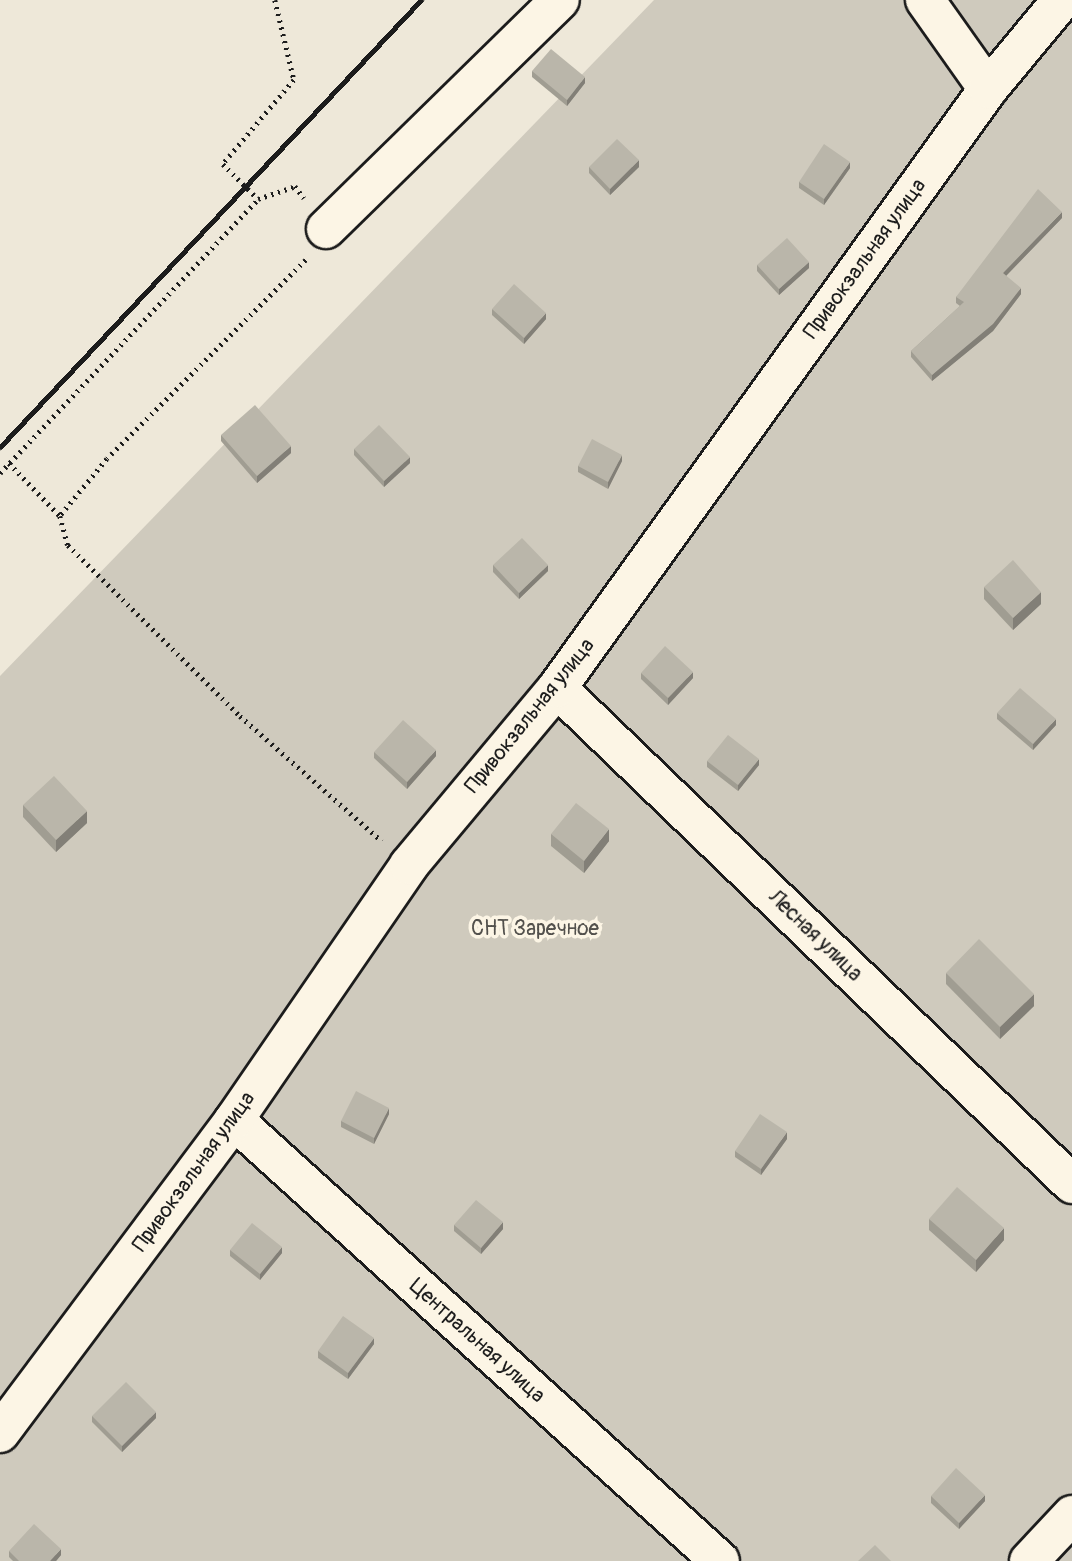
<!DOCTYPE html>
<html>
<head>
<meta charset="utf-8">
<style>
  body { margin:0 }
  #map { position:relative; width:1072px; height:1561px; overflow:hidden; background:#eee8d9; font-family:Pangolin,sans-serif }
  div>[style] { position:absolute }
  .green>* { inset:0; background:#cfcabd }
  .path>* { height:4.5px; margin-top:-2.25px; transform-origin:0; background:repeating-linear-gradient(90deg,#1c1c1c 0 2px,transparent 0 7px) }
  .roads { filter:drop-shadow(2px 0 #1c1c1c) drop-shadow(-2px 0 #1c1c1c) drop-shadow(0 2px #1c1c1c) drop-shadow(0 -2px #1c1c1c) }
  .minor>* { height:38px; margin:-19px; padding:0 19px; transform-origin:19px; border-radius:19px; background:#fcf5e5 }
  .rail>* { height:5px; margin:-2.5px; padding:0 2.5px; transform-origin:2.5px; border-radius:2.5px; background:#1c1c1c }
  .wall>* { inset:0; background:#a09d92 }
  .shaded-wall>* { inset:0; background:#827f77 }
  .building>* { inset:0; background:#bab6aa }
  span { translate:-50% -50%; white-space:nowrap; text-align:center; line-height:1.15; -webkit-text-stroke:7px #fcf5e5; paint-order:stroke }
  .street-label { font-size:21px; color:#1c1c1c }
  .park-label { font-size:21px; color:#52504c }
</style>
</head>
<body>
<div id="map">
  <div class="green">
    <i style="clip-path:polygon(654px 0,1072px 0,1072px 1561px,0 1561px,0 676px)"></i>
  </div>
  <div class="path">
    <i style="left:275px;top:0;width:82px;rotate:76.6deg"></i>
    <i style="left:294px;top:80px;width:110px;rotate:130.2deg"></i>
    <i style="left:223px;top:164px;width:49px;rotate:45deg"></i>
    <i style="left:258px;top:199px;width:39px;rotate:-19deg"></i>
    <i style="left:295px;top:186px;width:15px;rotate:53deg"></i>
    <i style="left:306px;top:260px;width:281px;rotate:135deg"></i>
    <i style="left:107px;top:459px;width:74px;rotate:129.5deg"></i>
    <i style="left:60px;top:516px;width:30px;rotate:75deg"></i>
    <i style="left:68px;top:545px;width:243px;rotate:44.8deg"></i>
    <i style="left:240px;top:716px;width:189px;rotate:41.4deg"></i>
    <i style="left:9px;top:463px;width:74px;rotate:46.1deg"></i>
    <i style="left:0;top:473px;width:376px;rotate:-46.7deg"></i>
  </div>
  <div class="roads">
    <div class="minor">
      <i style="left:925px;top:0;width:109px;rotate:54.7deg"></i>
      <i style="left:326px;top:229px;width:327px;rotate:-44.4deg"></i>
      <i style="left:557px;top:688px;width:715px;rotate:43.92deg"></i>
      <i style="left:234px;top:1120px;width:656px;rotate:42.22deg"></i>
      <i style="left:0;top:1433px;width:391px;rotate:-53.2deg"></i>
      <i style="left:234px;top:1120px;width:309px;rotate:-55.5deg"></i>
      <i style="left:409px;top:865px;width:231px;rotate:-50.1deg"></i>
      <i style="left:557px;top:688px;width:738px;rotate:-54.26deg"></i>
      <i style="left:988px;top:89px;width:116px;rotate:-50.3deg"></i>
      <i style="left:1029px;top:1561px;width:63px;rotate:-46.9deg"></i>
    </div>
  </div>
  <div class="rail">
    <i style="left:0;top:447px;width:614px;rotate:-46.72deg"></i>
  </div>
  <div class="wall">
    <i style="clip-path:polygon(532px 71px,585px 83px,567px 106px,532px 77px)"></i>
    <i style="clip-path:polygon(589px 167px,639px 167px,610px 195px,589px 173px)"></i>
    <i style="clip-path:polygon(850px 168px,824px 205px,799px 188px,799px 182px)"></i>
    <i style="clip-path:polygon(1062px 218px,1006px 276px,1021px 294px,993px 331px,932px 381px,911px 357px,911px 351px,960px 306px,956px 303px,956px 297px)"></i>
    <i style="clip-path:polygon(757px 265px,809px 268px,779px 295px,757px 271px)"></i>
    <i style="clip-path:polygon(492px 309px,546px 319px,524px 344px,492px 315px)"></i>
    <i style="clip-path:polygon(221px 435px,291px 453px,257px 483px,221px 441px)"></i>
    <i style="clip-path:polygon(354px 449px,410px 463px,384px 487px,354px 455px)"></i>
    <i style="clip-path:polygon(622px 461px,608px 489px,578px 472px,578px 466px)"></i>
    <i style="clip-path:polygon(493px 565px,548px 571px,519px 599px,493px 572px)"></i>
    <i style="clip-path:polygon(984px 587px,1041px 604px,1013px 630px,984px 599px)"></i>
    <i style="clip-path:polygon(641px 673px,693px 678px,668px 705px,641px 679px)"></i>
    <i style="clip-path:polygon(997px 713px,1056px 725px,1033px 750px,997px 719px)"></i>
    <i style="clip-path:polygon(374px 752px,436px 756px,407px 789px,374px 758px)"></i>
    <i style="clip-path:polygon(707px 761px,759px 765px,738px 791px,707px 767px)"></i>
    <i style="clip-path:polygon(23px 805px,87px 823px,56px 852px,23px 817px)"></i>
    <i style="clip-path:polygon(551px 834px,609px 841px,584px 873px,551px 846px)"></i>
    <i style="clip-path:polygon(946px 973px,1034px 1006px,1000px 1039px,946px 984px)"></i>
    <i style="clip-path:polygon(389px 1114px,374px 1144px,341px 1127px,341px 1121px)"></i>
    <i style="clip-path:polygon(787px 1139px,761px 1175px,735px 1157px,735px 1151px)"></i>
    <i style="clip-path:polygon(929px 1219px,1004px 1240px,976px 1272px,929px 1230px)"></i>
    <i style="clip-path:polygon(454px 1225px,503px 1229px,481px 1254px,454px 1231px)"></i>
    <i style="clip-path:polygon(230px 1250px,282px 1253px,260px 1280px,230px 1256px)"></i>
    <i style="clip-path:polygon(374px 1344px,348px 1379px,318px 1358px,318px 1351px)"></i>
    <i style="clip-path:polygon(92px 1416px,156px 1418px,122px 1452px,92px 1422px)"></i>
    <i style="clip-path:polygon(931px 1496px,985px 1501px,959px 1529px,931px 1503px)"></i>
    <i style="clip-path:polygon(9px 1551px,61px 1555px,56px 1561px,13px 1561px,9px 1557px)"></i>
  </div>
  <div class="shaded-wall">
    <i style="clip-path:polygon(585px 77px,585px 83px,567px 106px,567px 100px)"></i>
    <i style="clip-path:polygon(639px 160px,639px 167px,610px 195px,610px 189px)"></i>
    <i style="clip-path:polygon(850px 162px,850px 168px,824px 205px,824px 199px)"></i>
    <i style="clip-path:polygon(1062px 212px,1062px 218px,1003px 279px,1003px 273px)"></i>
    <i style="clip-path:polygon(809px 262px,809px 268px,779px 295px,779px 289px)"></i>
    <i style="clip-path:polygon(1021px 288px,1021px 294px,993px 331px,932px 381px,932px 375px)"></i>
    <i style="clip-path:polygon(546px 313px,546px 319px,524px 344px,524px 338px)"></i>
    <i style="clip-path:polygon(291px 446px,291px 453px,257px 483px,257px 476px)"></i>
    <i style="clip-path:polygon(622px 455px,622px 461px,608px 489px,608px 482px)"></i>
    <i style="clip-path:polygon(410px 457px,410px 463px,384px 487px,384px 481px)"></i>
    <i style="clip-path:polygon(548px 565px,548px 571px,519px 599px,519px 593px)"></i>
    <i style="clip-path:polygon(1041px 592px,1041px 604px,1013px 630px,1013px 618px)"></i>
    <i style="clip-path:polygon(693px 672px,693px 678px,668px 705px,668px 698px)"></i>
    <i style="clip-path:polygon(1056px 719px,1056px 725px,1033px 750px,1033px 744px)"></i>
    <i style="clip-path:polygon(436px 750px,436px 756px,407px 789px,407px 782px)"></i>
    <i style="clip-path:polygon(759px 759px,759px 765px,738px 791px,738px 785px)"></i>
    <i style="clip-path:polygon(87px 811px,87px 823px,56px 852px,56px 840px)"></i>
    <i style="clip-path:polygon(609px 829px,609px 841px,584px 873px,584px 861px)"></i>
    <i style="clip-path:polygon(1034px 994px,1034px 1006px,1000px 1039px,1000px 1027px)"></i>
    <i style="clip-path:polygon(389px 1108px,389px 1114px,374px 1144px,374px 1138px)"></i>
    <i style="clip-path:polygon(787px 1132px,787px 1139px,761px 1175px,761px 1169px)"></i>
    <i style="clip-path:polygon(503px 1222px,503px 1229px,481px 1254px,481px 1248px)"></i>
    <i style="clip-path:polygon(1004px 1228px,1004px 1240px,976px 1272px,976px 1260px)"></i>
    <i style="clip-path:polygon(282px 1247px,282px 1253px,260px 1280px,260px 1274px)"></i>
    <i style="clip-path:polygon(374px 1338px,374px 1344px,348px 1379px,348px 1373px)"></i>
    <i style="clip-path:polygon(156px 1412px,156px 1418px,122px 1452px,122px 1446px)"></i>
    <i style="clip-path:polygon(985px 1495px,985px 1501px,959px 1529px,959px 1523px)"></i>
    <i style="clip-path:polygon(61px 1549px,61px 1555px,56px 1561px,50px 1561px)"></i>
  </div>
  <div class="building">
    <i style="clip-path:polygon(551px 49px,585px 77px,567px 100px,532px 71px)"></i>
    <i style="clip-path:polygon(617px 139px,639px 160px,610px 189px,589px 167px)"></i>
    <i style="clip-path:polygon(824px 144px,850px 162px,824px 199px,799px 182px)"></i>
    <i style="clip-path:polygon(1038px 189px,1062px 212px,1003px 273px,1021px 288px,993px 324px,932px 375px,911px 351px,964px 302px,956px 297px)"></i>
    <i style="clip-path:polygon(787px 238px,809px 262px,779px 289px,757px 265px)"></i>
    <i style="clip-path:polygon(514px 284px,546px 313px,524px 338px,492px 309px)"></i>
    <i style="clip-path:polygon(255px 405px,291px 446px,257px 476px,221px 435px)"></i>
    <i style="clip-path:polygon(379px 425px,410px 457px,384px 481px,354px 449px)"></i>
    <i style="clip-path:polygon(592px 439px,622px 455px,608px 482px,578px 466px)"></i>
    <i style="clip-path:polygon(522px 538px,548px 565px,519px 593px,493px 565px)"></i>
    <i style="clip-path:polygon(1013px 560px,1041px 592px,1013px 618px,984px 587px)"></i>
    <i style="clip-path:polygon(665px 646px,693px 672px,668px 698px,641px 673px)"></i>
    <i style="clip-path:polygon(1020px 688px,1056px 719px,1033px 744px,997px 713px)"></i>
    <i style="clip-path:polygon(403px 720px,436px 750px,407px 782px,374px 752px)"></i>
    <i style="clip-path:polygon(728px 735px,759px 759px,738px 785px,707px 761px)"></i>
    <i style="clip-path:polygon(54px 776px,87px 811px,56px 840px,23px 805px)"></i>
    <i style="clip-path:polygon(576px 803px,609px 829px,584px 861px,551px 834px)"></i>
    <i style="clip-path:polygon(979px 939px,1034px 994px,1000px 1027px,946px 973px)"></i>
    <i style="clip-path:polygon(356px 1091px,389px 1108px,374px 1138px,341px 1121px)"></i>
    <i style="clip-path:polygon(760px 1114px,787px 1132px,761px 1169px,735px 1151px)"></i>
    <i style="clip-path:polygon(957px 1187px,1004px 1228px,976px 1260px,929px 1219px)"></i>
    <i style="clip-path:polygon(476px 1200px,503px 1222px,481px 1248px,454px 1225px)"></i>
    <i style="clip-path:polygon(252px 1223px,282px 1247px,260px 1274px,230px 1250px)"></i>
    <i style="clip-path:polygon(343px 1316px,374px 1338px,348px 1373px,318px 1351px)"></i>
    <i style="clip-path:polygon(126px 1382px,156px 1412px,122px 1446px,92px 1416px)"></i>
    <i style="clip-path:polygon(956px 1468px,985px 1495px,959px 1523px,931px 1496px)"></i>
    <i style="clip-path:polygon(34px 1524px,61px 1549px,50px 1561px,19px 1561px,9px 1551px)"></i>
    <i style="clip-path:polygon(875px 1545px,891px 1561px,858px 1561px)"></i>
  </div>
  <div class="street-label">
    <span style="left:865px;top:259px;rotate:-54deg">Привокзальная улица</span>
    <span style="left:530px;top:716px;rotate:-51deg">Привокзальная улица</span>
    <span style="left:815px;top:936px;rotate:44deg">Лесная улица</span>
    <span style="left:194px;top:1172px;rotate:-54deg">Привокзальная улица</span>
    <span style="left:477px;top:1341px;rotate:42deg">Центральная улица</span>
  </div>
  <div class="park-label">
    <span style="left:535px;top:929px">СНТ Заречное</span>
  </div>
</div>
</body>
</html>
